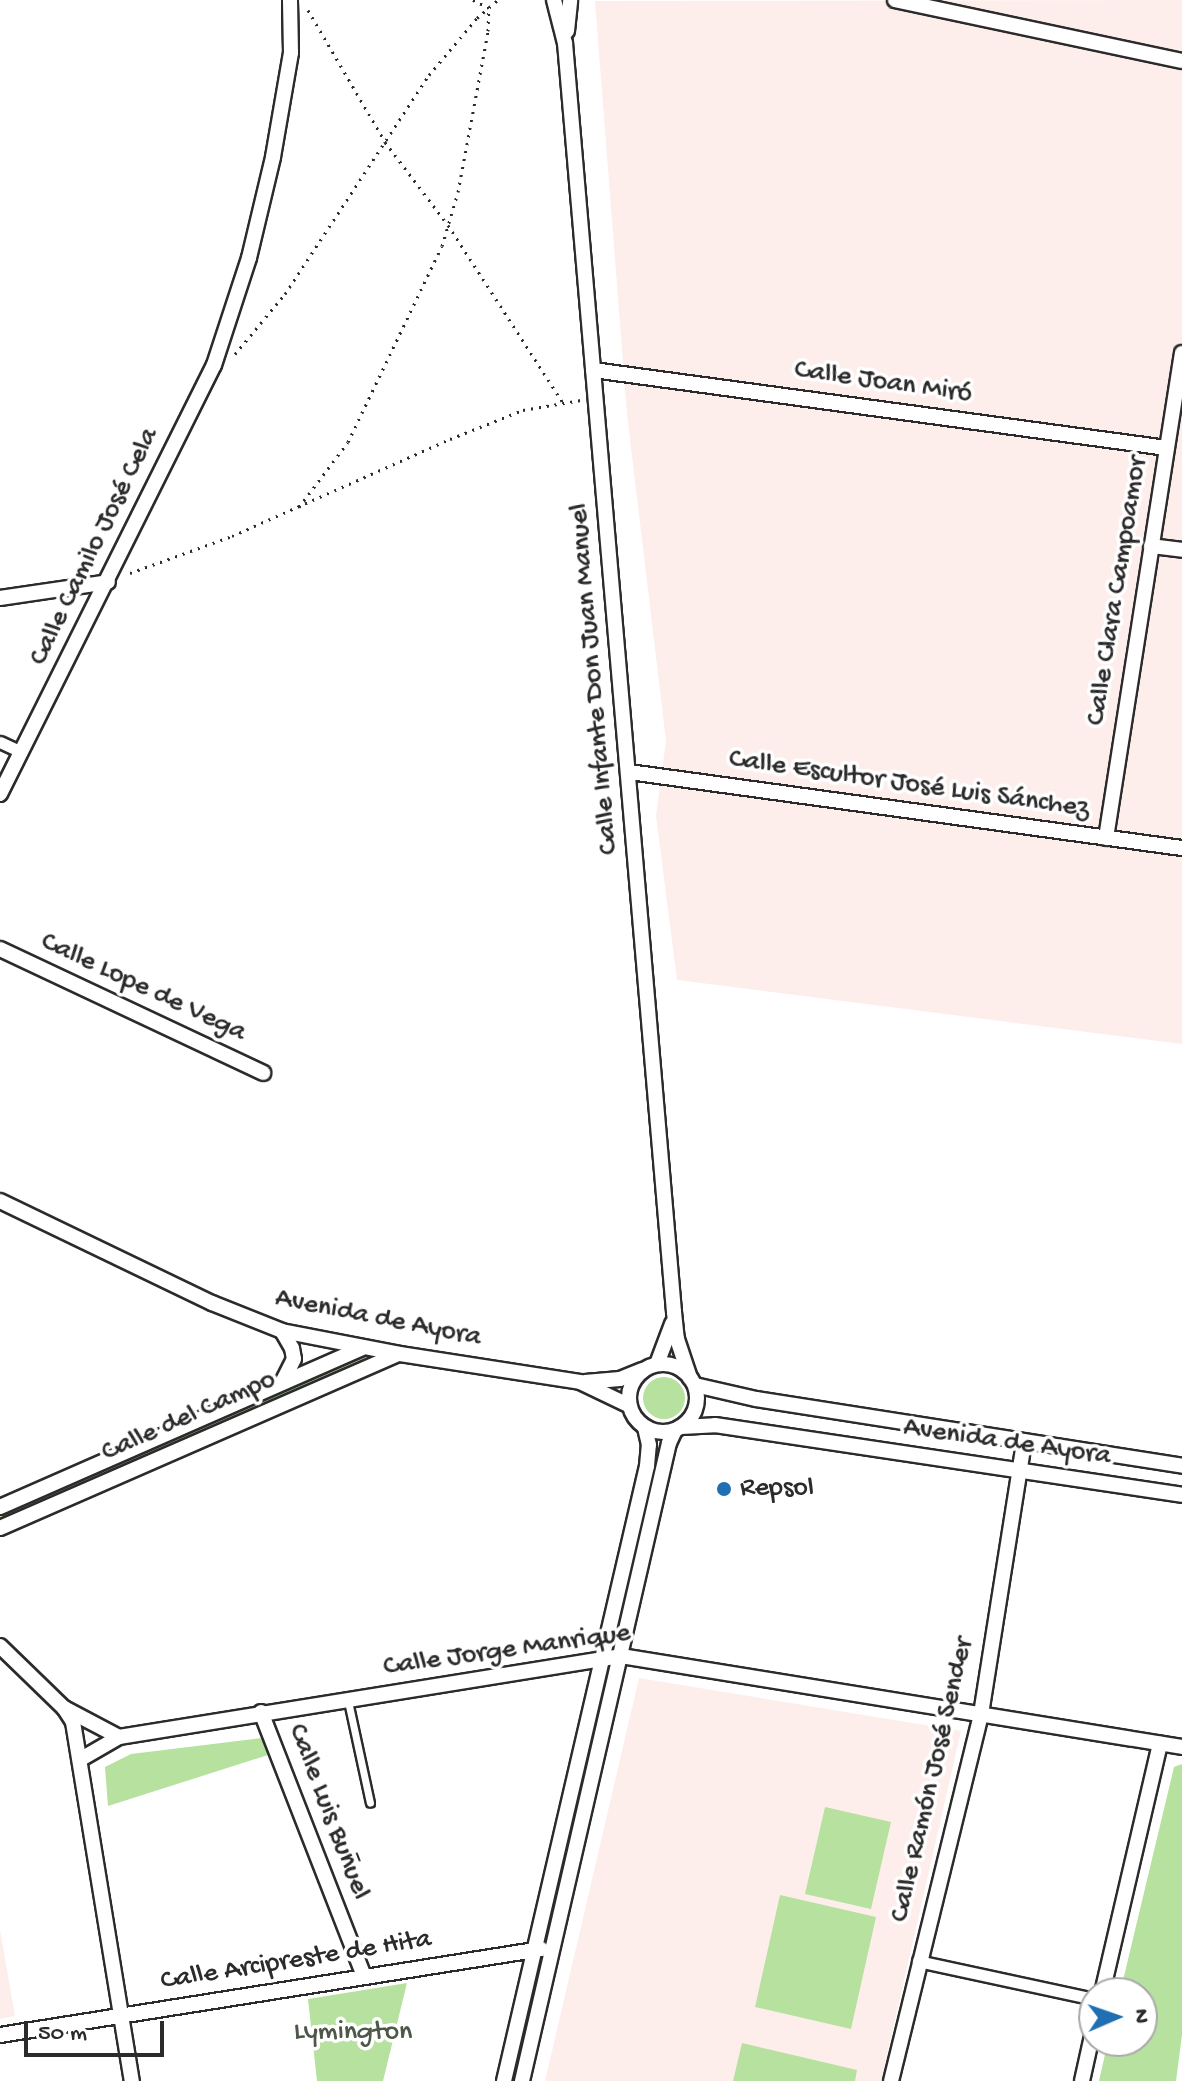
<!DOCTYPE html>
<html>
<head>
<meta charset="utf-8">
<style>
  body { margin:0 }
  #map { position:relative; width:1182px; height:2081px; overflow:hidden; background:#fff; font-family:"Gochi Hand",sans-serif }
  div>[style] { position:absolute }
  .built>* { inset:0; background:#fdeeeb }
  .green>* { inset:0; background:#b6e19e }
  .round { border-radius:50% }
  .path>* { height:3px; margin-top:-1.5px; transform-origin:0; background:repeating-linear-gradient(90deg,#2b2b2b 0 2px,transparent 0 8px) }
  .roads { filter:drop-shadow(2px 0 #2b2b2b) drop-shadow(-2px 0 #2b2b2b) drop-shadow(0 2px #2b2b2b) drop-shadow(0 -2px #2b2b2b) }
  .service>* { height:7px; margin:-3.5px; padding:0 3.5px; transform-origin:3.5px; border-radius:3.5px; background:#fff }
  .pedestrian>* { height:11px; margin:-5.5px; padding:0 5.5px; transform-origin:5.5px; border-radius:5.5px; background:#fff }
  .minor>* { height:14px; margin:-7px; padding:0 7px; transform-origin:7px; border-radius:7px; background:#fff }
  .minor>.ring { margin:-7px; padding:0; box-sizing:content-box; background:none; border:14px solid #fff; border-radius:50% }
  .dots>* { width:22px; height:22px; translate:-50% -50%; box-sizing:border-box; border:4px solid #fff; border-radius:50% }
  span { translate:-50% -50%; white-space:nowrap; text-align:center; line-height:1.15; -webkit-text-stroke:7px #fff; paint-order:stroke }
  .street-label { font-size:28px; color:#2b2b2b }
  .poi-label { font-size:28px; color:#2b2b2b }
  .left { translate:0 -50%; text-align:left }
  .park-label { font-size:28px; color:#4e5848 }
  .north { position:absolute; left:1078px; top:1977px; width:80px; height:80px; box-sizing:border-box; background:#fff; border:2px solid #aaa; border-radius:50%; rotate:88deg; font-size:22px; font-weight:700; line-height:32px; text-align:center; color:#2b2b2b }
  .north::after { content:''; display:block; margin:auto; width:28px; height:36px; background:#1f6fb2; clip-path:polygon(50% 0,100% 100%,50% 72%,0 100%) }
  .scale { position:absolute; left:24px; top:2021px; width:140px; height:36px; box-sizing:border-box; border:4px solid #2b2b2b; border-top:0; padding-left:10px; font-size:24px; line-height:28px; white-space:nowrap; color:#2b2b2b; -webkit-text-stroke:6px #fff; paint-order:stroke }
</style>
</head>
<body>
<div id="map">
  <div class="built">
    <i style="clip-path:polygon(1182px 0,1182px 1044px,677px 980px,656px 816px,666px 741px,627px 414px,595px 1px)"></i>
    <i style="clip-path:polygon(639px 1678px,961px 1731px,881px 2081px,545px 2081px)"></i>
    <i style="clip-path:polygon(0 1930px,15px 2016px,0 2019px)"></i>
  </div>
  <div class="green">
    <i style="clip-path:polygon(362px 1347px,400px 1354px,0 1528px,0 1507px)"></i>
    <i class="round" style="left:643px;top:1377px;width:42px;height:42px"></i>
    <i style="clip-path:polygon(262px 1738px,268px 1755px,108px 1806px,105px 1767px,131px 1754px)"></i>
    <i style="clip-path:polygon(1182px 1764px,1182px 2035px,1176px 2081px,1099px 2081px,1108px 2041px,1142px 2041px,1142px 1993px,1120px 1993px,1174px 1767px)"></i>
    <i style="clip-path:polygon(825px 1807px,891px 1822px,871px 1909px,805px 1894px)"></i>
    <i style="clip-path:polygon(780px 1895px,876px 1917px,851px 2029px,755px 2007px)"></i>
    <i style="clip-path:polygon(407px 1983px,383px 2081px,317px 2081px,308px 1999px)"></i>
    <i style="clip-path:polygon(742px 2043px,857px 2070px,855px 2081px,733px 2081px)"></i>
  </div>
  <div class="path">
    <i style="left:308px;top:10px;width:153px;rotate:59.7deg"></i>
    <i style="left:385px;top:142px;width:104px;rotate:52.8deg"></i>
    <i style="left:448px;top:225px;width:212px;rotate:57.1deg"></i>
    <i style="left:235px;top:354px;width:78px;rotate:-50.2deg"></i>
    <i style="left:285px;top:294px;width:262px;rotate:-56.7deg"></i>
    <i style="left:429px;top:75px;width:75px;rotate:-49.9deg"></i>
    <i style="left:477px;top:18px;width:28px;rotate:-41deg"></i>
    <i style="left:299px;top:507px;width:81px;rotate:-53deg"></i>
    <i style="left:348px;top:442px;width:217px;rotate:-64.4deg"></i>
    <i style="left:442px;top:246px;width:56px;rotate:-73.5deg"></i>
    <i style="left:458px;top:192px;width:164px;rotate:-79.4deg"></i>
    <i style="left:488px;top:31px;width:23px;rotate:-88deg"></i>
    <i style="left:489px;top:8px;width:18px;rotate:-153deg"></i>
    <i style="left:130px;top:573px;width:109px;rotate:-19.9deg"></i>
    <i style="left:232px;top:536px;width:239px;rotate:-24deg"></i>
    <i style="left:450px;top:439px;width:79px;rotate:-21.7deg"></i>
    <i style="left:523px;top:410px;width:59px;rotate:-9.8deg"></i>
  </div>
  <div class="roads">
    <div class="service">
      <i style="left:348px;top:1701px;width:104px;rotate:77.8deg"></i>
    </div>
    <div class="pedestrian">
      <i style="left:0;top:742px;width:23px;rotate:25deg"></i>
      <i style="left:918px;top:1961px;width:180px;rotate:12.2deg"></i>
    </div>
    <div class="minor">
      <i style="left:554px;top:0;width:44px;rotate:75.7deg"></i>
      <i style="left:565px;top:43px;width:1274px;rotate:85.09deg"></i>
      <i style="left:674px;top:1312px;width:27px;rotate:84deg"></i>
      <i style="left:677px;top:1339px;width:41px;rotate:71.6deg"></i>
      <i style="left:895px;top:0;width:293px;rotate:12deg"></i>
      <i style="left:567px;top:31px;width:31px;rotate:-84deg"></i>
      <i style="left:593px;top:370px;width:579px;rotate:7.74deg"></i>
      <i style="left:1151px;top:546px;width:31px;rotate:7deg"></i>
      <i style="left:0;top:598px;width:109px;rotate:-8.4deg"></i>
      <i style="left:629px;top:772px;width:558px;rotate:7.83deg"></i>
      <i style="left:0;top:794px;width:479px;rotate:-63.5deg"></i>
      <i style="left:214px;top:365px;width:113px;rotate:-71.9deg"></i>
      <i style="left:249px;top:258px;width:104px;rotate:-76.6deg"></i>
      <i style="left:273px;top:157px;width:106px;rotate:-80.2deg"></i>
      <i style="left:291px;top:53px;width:53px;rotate:-91.1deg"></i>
      <i style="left:1106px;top:838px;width:491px;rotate:-81.1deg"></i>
      <i style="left:0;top:949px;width:291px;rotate:25.2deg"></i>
      <i style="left:0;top:1201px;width:235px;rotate:25.7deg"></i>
      <i style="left:212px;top:1303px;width:75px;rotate:21.8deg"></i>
      <i style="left:282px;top:1331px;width:120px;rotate:11deg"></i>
      <i style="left:400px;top:1354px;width:182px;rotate:8.8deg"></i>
      <i style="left:580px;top:1382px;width:55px;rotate:25.6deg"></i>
      <i style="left:282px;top:1331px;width:20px;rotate:60deg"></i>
      <i style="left:292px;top:1348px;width:11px;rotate:80deg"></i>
      <i style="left:294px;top:1359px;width:27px;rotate:117deg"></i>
      <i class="ring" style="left:629px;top:1364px;width:54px;height:54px"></i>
      <i style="left:657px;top:1364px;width:43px;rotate:-69.4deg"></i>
      <i style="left:585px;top:1382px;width:35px;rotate:-5deg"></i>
      <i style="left:620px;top:1379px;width:24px;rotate:-22deg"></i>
      <i style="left:695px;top:1385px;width:63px;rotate:12.9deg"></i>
      <i style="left:756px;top:1399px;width:431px;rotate:8.9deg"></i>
      <i style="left:681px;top:1427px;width:34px;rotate:-3deg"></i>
      <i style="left:715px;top:1425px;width:472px;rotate:8.5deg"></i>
      <i style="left:0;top:1507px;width:395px;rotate:-23.7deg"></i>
      <i style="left:0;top:1528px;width:435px;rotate:-23.6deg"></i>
      <i style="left:0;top:1646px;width:89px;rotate:44.1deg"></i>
      <i style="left:64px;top:1708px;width:17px;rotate:57deg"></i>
      <i style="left:73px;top:1722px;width:364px;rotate:80.7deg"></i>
      <i style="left:64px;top:1708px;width:62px;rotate:27.8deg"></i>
      <i style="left:261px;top:1712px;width:283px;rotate:68.7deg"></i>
      <i style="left:81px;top:1759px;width:44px;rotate:-30.1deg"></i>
      <i style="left:119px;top:1737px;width:508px;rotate:-9.17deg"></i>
      <i style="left:621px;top:1656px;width:568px;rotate:9.21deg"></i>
      <i style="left:1102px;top:1993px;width:256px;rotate:-76.9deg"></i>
      <i style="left:0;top:2035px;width:548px;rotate:-9.03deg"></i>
      <i style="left:504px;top:2081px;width:631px;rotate:-76.91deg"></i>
      <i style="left:647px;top:1466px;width:21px;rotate:-85deg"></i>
      <i style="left:649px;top:1445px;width:18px;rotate:-103deg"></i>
      <i style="left:522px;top:2081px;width:655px;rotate:-77.03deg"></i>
      <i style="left:669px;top:1443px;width:14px;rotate:-65deg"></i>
      <i style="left:891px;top:2081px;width:378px;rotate:-76.2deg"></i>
      <i style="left:981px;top:1714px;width:276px;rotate:-81deg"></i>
      <i style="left:1082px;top:2081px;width:55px;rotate:-77.5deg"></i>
    </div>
  </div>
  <div class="dots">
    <i style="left:724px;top:1489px;background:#1f6fb2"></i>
  </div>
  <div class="street-label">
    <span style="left:883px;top:383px;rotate:8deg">Calle Joan Miró</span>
    <span style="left:95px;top:547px;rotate:-64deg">Calle Camilo José Cela</span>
    <span style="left:1118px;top:591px;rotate:-81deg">Calle Clara Campoamor</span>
    <span style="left:595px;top:679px;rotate:-95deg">Calle Infante Don Juan Manuel</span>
    <span style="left:909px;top:785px;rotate:8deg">Calle Escultor José Luis Sánchez</span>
    <span style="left:143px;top:988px;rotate:25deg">Calle Lope de Vega</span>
    <span style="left:378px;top:1319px;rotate:11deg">Avenida de Ayora</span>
    <span style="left:189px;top:1417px;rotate:-24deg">Calle del Campo</span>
    <span style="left:1007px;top:1443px;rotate:8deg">Avenida de Ayora</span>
    <span style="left:507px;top:1651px;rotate:-8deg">Calle Jorge Manrique</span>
    <span style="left:933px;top:1780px;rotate:-77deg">Calle Ramón José Sender</span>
    <span style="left:328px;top:1812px;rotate:69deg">Calle Luis Buñuel</span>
    <span style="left:296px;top:1961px;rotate:-9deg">Calle Arcipreste de Hita</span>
  </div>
  <div class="poi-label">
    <span class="left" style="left:740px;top:1489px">Repsol</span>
  </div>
  <div class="park-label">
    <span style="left:353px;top:2033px">Lymington</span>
  </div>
  <div class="north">N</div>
  <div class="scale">50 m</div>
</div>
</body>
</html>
